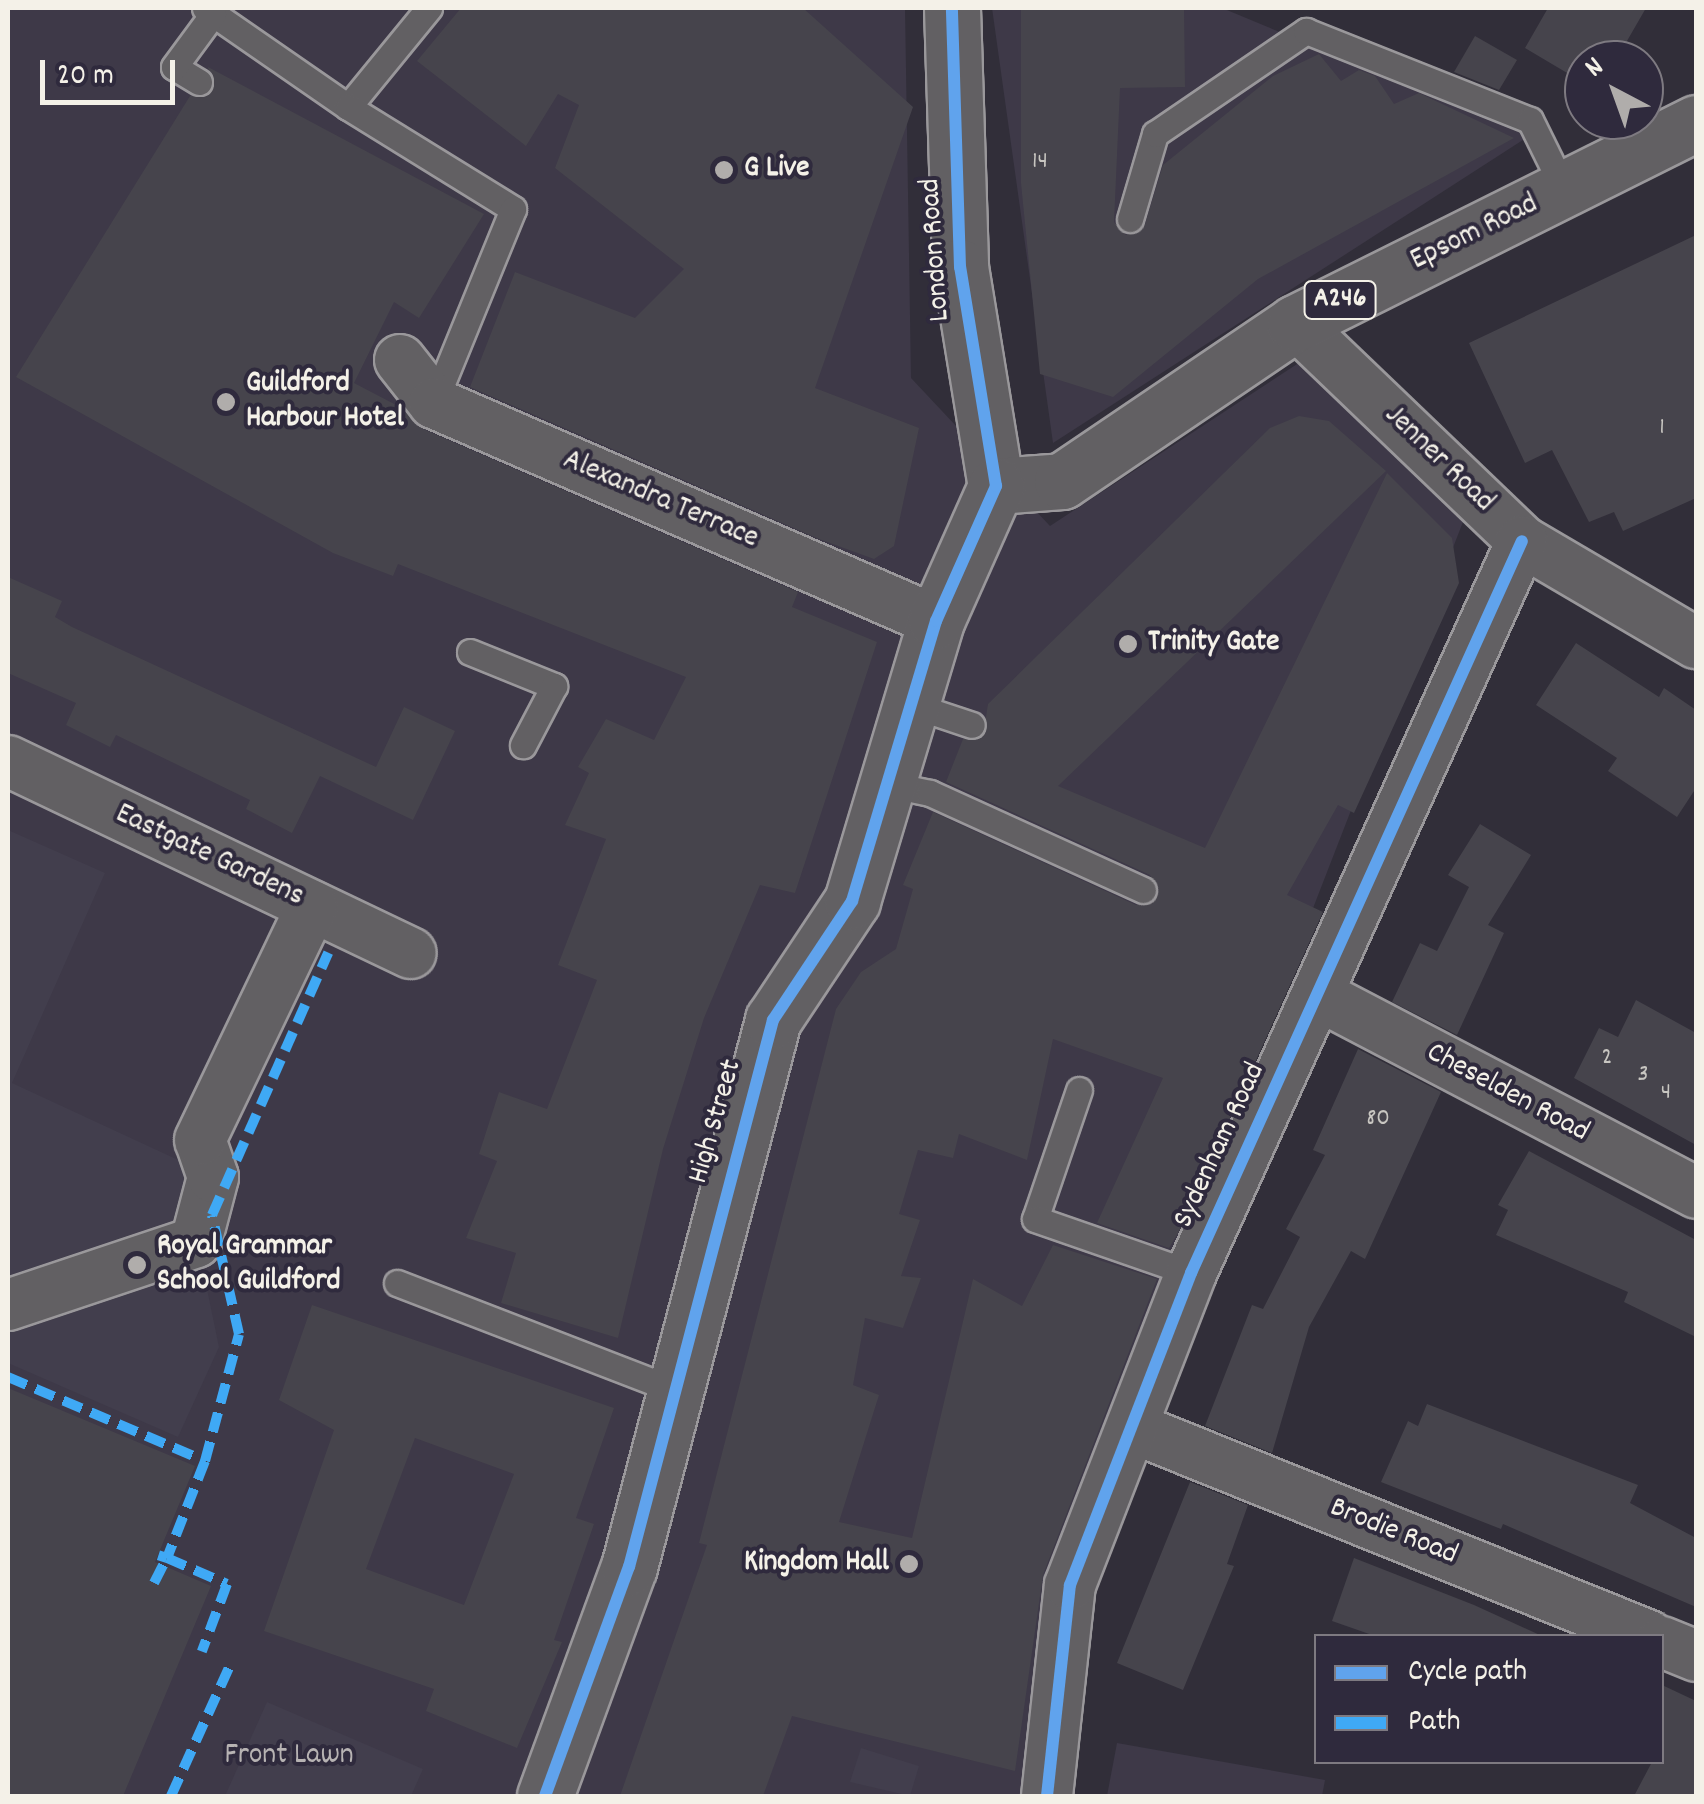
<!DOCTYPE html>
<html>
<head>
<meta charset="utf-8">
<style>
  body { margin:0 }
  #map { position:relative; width:1704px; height:1804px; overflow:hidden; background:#312e39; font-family:Dekko,sans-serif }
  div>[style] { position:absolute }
  .built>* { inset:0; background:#3e3948 }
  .green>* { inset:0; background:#423e4d }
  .building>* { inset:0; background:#46444c }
  .roads { filter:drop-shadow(2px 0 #9a989b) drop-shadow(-2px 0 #9a989b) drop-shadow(0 2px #9a989b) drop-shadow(0 -2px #9a989b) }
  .lane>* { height:25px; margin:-12.5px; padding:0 12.5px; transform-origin:12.5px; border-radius:12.5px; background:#626063 }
  .street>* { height:50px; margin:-25px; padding:0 25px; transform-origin:25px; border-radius:25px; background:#626063 }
  .primary>* { height:55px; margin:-27.5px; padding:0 27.5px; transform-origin:27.5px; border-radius:27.5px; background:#626063 }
  .quiet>* { height:10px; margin-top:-5px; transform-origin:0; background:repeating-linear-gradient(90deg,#3fa9f5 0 20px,transparent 0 30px) }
  .cycleway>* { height:12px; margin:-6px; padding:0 6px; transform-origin:6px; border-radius:6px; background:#60a3ed }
  .dots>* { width:28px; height:28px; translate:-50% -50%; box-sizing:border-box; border:5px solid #2f2a3d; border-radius:50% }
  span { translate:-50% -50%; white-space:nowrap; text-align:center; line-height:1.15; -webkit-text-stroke:8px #2f2a3d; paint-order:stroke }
  .number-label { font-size:25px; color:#c8c6c1 }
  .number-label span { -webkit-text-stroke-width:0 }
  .shield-label span { padding:2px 8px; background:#2f2a3d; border:2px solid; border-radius:8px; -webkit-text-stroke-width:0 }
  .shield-label { font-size:28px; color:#f4f1e8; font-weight:700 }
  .poi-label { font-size:30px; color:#f4f1e8; font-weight:700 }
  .left { translate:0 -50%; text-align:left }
  .right { translate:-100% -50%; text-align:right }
  .street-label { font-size:30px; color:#f4f1e8 }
  .park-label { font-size:30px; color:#b7b3b3 }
  .frame { position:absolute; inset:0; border:10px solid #f4f1e8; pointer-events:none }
  .legend { position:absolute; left:1314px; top:1634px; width:350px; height:130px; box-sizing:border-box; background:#2f2a3d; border:2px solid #7e7a81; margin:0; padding:12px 18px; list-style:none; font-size:30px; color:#f4f1e8 }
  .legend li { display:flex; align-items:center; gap:20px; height:50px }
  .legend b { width:50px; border:2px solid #7e7a81 }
  .north { position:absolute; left:1564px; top:40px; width:100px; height:100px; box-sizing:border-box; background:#2f2a3d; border:2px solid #7e7a81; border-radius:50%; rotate:319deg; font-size:28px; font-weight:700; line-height:40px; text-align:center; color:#f4f1e8 }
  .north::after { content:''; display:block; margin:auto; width:35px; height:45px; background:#b0adab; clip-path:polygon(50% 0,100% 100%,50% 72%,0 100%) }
  .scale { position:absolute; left:40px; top:60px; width:135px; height:45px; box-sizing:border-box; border:5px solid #f4f1e8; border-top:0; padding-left:12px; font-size:30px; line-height:35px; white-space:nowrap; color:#f4f1e8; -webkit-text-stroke:8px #2f2a3d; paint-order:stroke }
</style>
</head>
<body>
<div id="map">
  <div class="built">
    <i style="clip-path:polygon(8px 8px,905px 8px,911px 378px,1050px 526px,1317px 351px,1468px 509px,1058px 1565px,1031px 1796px,8px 1796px)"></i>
    <i style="clip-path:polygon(992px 8px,1222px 8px,1529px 136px,1053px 443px)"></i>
    <i style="clip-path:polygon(1117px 1743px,1325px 1780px,1322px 1796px,1107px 1796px)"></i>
  </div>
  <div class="green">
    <i style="clip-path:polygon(8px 830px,105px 873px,12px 1083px,202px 1171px,181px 1228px,8px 1287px)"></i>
    <i style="clip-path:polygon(201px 1260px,219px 1347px,178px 1437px,8px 1363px,8px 1322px)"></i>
    <i style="clip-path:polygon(267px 1702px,423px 1769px,411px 1796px,225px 1796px)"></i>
    <i style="clip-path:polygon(861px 1748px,919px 1766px,910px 1796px,850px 1782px)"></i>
  </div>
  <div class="building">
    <i style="clip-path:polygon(461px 8px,803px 8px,913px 107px,815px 388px,919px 428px,894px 546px,874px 559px,819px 539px,470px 387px,515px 272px,635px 318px,684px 269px,555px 168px,579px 105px,558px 94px,526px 146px,417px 61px)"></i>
    <i style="clip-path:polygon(1021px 8px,1184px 8px,1185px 87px,1120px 88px,1114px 222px,1126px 235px,1145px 224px,1163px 165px,1273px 76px,1319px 54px,1341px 81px,1359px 70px,1375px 76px,1394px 104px,1419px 93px,1514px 138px,1258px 279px,1113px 397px,1040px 374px,1021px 183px)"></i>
    <i style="clip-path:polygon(1548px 8px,1646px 8px,1616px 60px,1584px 60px,1584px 83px,1525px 48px)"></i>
    <i style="clip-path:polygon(1475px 36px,1517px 60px,1499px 90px,1454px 72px)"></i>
    <i style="clip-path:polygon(208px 67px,484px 214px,419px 318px,394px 302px,354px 383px,400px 407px,423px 429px,798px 592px,792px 607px,877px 642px,795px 893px,760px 885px,704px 1018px,663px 1149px,618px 1338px,501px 1303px,516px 1253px,466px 1238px,497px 1161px,479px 1154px,499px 1092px,547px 1109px,597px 980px,558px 965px,606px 839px,565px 825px,589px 773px,578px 767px,606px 719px,654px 740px,686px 677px,398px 564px,393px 576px,333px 553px,16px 377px,190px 96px,212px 91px)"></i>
    <i style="clip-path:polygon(1696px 235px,1696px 498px,1623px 531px,1614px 512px,1589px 522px,1552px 450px,1525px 463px,1469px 343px)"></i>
    <i style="clip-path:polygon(1299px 416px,1329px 421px,1386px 471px,1058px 786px,1205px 848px,1387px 473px,1452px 538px,1459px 583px,1354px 813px,1338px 805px,1287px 895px,1323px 912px,1178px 1233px,1169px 1248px,1097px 1223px,1163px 1078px,1053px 1039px,1027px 1160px,959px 1134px,953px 1158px,918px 1150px,899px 1214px,920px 1220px,901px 1276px,921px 1278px,903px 1328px,865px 1318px,853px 1385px,879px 1395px,839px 1522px,912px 1538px,973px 1279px,1022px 1306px,1053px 1245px,1157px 1279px,1043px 1575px,1015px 1771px,792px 1716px,763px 1796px,620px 1796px,707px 1545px,699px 1543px,836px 1009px,861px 972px,896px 949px,913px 889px,903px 885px,933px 812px,1136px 905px,1158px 896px,1150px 875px,946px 782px,963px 739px,983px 736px,988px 704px,1270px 428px)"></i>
    <i style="clip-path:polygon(8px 577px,62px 601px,55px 617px,72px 627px,376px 767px,404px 707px,455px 731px,413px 820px,320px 776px,292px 833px,246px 809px,250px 800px,116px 735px,110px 747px,66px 725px,76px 703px,8px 673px)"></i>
    <i style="clip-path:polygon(1576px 643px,1659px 697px,1664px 688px,1696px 710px,1696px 788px,1677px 817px,1608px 771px,1617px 758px,1536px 705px)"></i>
    <i style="clip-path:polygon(1480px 824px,1531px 855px,1488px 925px,1504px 933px,1457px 1035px,1392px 1002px,1420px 943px,1437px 951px,1469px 887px,1448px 875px)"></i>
    <i style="clip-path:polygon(1636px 1000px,1696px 1033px,1696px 1145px,1574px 1078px,1599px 1028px,1618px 1037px)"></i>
    <i style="clip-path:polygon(1358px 1049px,1441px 1092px,1365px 1259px,1351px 1251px,1309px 1327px,1272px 1453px,1205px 1426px,1252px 1305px,1263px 1309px,1300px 1237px,1286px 1229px,1325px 1155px,1313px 1150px)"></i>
    <i style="clip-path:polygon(1529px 1151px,1696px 1240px,1696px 1337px,1624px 1302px,1628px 1292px,1496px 1235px,1508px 1210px,1498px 1205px)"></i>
    <i style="clip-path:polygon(evenodd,312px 1305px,614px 1408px,576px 1518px,594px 1524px,554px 1640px,562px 1642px,517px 1748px,426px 1711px,434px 1689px,264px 1631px,334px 1430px,279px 1400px,312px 1305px,415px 1438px,514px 1474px,464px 1605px,366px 1569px,415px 1438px)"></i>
    <i style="clip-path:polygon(8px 1388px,195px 1466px,155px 1562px,211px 1586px,123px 1796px,8px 1796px)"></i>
    <i style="clip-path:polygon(1427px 1404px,1638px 1485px,1630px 1503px,1696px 1538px,1696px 1607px,1503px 1524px,1501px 1529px,1381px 1482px,1408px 1421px,1418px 1426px)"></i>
    <i style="clip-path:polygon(1190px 1482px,1248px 1505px,1227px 1564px,1234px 1566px,1183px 1690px,1117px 1663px)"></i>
    <i style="clip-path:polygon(1354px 1558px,1474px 1605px,1542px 1636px,1375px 1636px,1332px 1621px)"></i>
    <i style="clip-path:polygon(1662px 1685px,1696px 1701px,1696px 1796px,1634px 1796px,1652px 1762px,1662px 1762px)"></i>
  </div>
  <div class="roads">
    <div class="lane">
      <i style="left:205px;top:8px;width:174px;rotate:34.7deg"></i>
      <i style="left:348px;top:107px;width:128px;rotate:-50.7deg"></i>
      <i style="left:199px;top:82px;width:29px;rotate:-149deg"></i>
      <i style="left:174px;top:67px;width:66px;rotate:-53.7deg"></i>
      <i style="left:348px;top:107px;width:194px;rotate:31.7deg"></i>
      <i style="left:513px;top:209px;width:209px;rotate:112.2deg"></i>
      <i style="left:1130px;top:219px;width:89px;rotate:-73.6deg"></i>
      <i style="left:1155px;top:134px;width:183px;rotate:-34.3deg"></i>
      <i style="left:1306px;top:31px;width:241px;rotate:21.7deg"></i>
      <i style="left:1530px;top:120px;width:77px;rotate:63.8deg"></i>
      <i style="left:470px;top:652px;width:91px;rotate:22deg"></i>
      <i style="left:554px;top:686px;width:67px;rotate:117.7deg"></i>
      <i style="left:909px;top:704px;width:66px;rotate:18.4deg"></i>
      <i style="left:882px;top:783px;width:49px;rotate:11.8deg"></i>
      <i style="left:930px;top:793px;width:234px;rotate:24.5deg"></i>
      <i style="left:1079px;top:1090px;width:136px;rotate:108.8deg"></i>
      <i style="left:1035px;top:1219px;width:165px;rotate:19.1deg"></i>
      <i style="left:397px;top:1283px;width:297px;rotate:21.1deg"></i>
    </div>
    <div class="street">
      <i style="left:1295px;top:323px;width:315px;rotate:43.8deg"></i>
      <i style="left:1522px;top:541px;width:202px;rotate:30.4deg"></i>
      <i style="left:400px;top:360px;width:55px;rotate:51.7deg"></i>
      <i style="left:434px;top:403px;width:547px;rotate:23.47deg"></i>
      <i style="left:8px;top:761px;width:446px;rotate:25.5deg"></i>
      <i style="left:1318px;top:995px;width:427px;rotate:27.6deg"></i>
      <i style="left:8px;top:1305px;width:198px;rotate:-18.5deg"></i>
      <i style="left:196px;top:1242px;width:67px;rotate:-75.3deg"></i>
      <i style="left:213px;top:1177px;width:39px;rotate:-109deg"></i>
      <i style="left:200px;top:1140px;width:259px;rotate:-64.4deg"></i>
      <i style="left:1136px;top:1429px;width:553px;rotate:21.97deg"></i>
      <i style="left:1662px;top:1642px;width:37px;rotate:22deg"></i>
      <i style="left:1047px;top:1796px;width:212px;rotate:-83.8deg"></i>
      <i style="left:1070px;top:1585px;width:335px;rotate:-68.8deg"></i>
      <i style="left:1191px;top:1273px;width:803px;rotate:-65.67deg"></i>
    </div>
    <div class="primary">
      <i style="left:952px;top:8px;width:259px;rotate:88.2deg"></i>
      <i style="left:960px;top:267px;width:222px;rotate:80.7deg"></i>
      <i style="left:996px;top:486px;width:66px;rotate:-4.3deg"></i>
      <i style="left:1062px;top:481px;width:282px;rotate:-34.1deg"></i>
      <i style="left:1295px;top:323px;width:448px;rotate:-26.5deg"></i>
      <i style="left:545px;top:1796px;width:244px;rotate:-69.9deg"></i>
      <i style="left:629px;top:1567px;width:566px;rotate:-75.25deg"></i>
      <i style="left:773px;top:1020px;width:143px;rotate:-56.4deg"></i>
      <i style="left:852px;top:901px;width:292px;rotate:-73.3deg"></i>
      <i style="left:936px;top:621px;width:148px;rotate:-66deg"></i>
    </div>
  </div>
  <div class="quiet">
    <i style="left:8px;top:1377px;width:214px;rotate:23.1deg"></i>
    <i style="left:205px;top:1461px;width:104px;rotate:111.4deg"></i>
    <i style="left:167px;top:1558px;width:9px;rotate:-162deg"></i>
    <i style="left:205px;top:1461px;width:131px;rotate:-75deg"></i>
    <i style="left:239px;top:1334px;width:122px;rotate:-102.8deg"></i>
    <i style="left:212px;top:1215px;width:287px;rotate:-66.1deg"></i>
    <i style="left:154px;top:1583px;width:28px;rotate:-63deg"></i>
    <i style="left:167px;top:1558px;width:65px;rotate:23.4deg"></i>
    <i style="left:227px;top:1584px;width:72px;rotate:110.5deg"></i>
    <i style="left:171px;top:1796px;width:146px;rotate:-65.7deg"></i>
  </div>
  <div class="cycleway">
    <i style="left:545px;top:1796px;width:244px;rotate:-69.9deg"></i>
    <i style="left:629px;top:1567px;width:566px;rotate:-75.25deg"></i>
    <i style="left:773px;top:1020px;width:143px;rotate:-56.4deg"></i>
    <i style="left:852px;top:901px;width:292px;rotate:-73.3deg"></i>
    <i style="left:936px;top:621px;width:148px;rotate:-66deg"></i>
    <i style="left:996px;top:486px;width:222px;rotate:-99.3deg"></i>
    <i style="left:960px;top:267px;width:259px;rotate:-91.8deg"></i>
    <i style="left:1047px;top:1796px;width:212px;rotate:-83.8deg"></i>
    <i style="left:1070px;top:1585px;width:335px;rotate:-68.8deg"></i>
    <i style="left:1191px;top:1273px;width:803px;rotate:-65.67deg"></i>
  </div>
  <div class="dots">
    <i style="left:724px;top:170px;background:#b0adab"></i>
    <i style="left:226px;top:402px;background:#b0adab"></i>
    <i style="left:1128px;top:644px;background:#b0adab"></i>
    <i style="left:137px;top:1265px;background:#b0adab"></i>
    <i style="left:909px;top:1564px;background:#b0adab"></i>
  </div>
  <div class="number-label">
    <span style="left:1040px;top:162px">14</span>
    <span style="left:1662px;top:428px">1</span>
    <span style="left:1607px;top:1058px">2</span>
    <span style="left:1643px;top:1075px">3</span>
    <span style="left:1666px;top:1093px">4</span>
    <span style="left:1378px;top:1119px">80</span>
  </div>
  <div class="shield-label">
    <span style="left:1340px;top:300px">A246</span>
  </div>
  <div class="poi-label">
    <span class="left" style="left:744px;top:170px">G Live</span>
    <span class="left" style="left:246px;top:402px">Guildford<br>Harbour Hotel</span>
    <span class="left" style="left:1148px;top:644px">Trinity Gate</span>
    <span class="left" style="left:157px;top:1265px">Royal Grammar<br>School Guildford</span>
    <span class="right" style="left:889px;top:1564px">Kingdom Hall</span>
  </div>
  <div class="street-label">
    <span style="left:1475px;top:234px;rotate:-26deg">Epsom Road</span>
    <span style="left:937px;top:250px;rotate:-94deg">London Road</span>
    <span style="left:1438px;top:460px;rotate:44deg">Jenner Road</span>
    <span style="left:660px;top:501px;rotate:23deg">Alexandra Terrace</span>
    <span style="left:209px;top:857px;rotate:25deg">Eastgate Gardens</span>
    <span style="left:1507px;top:1094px;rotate:28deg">Cheselden Road</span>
    <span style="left:717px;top:1122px;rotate:-74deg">High Street</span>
    <span style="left:1221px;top:1146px;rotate:-65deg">Sydenham Road</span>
    <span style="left:1393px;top:1533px;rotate:22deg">Brodie Road</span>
  </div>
  <div class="park-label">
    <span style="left:289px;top:1757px">Front Lawn</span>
  </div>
  <div class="frame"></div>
  <ul class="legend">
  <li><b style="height:12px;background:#60a3ed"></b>Cycle path</li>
  <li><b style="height:12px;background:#3fa9f5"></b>Path</li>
  </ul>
  <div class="north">N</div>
  <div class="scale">20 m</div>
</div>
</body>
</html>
